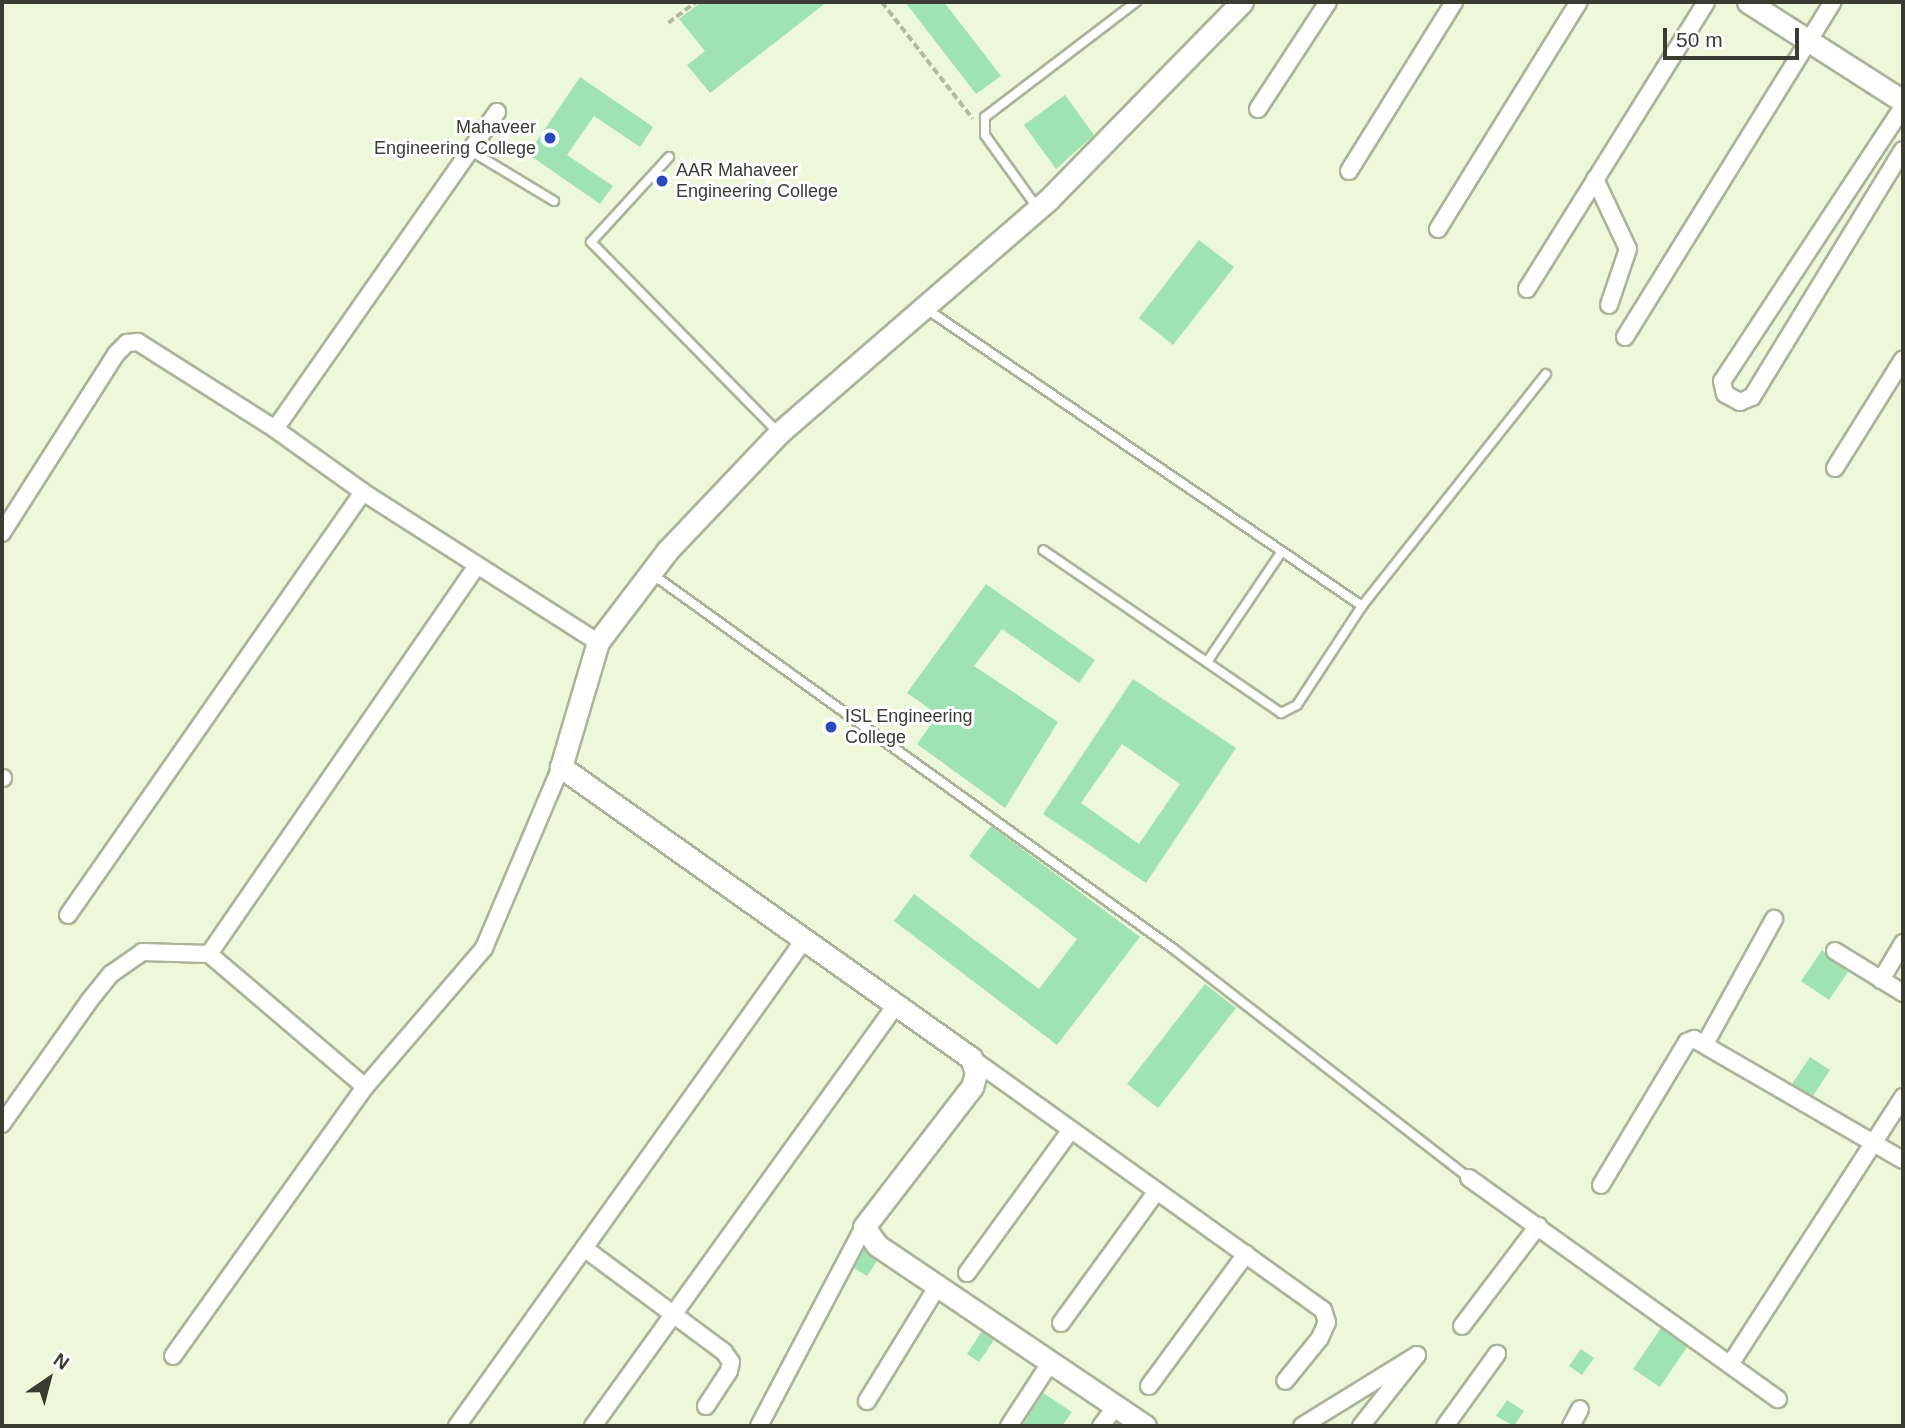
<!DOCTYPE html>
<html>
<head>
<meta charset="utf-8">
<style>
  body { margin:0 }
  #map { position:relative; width:1905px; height:1428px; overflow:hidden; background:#edf8db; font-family:Helvetica,sans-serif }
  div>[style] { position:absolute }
  .building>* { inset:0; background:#9ee3b1 }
  .path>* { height:3.5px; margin-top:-1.75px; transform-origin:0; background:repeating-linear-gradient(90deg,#b0b9a2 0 7px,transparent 0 10.5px) }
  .roads { filter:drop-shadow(2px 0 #aab498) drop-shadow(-2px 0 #aab498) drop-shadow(0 2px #aab498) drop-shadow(0 -2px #aab498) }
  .service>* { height:8px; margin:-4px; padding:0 4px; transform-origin:4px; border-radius:4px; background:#fff }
  .minor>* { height:16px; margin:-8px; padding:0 8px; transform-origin:8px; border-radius:8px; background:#fff }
  .tertiary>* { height:21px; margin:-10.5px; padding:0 10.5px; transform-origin:10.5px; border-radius:10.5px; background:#fff }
  .dots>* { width:19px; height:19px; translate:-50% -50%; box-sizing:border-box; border:4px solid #fff; border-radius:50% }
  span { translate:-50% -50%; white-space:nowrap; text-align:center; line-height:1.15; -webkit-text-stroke:6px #fff; paint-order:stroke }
  .poi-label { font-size:18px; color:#383c31 }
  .right { translate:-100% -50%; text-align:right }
  .left { translate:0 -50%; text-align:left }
  .frame { position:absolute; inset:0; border:4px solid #383c31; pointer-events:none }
  .north { position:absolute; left:14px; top:1344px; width:70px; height:70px; -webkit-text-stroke:5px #fff; paint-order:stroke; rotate:35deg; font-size:19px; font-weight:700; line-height:28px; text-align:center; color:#383c31 }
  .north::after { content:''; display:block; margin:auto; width:24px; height:32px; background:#383c31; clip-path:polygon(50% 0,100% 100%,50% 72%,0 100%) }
  .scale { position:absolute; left:1663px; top:28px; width:136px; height:32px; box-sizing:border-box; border:4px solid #383c31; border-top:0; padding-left:9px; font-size:21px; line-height:24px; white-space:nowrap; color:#383c31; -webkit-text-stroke:5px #fff; paint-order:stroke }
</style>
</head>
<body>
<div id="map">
  <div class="building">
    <i style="clip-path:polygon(701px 2px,827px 2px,710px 93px,687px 65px,705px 51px,679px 19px)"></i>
    <i style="clip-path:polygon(905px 2px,944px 2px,1001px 76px,976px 94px)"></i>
    <i style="clip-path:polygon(580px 77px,653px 127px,640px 147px,594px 116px,567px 155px,613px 186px,600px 204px,528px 154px)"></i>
    <i style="clip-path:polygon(1065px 95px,1094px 135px,1056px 169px,1024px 125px)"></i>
    <i style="clip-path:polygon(1199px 240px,1234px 267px,1173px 345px,1139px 318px)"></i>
    <i style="clip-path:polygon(986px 584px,1095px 660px,1079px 683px,1002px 629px,974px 666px,1058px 722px,1005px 808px,917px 744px,938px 715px,907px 693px)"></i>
    <i style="clip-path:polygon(evenodd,1133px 679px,1236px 748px,1146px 883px,1043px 814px,1133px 679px,1122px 744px,1180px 784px,1139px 844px,1081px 803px,1122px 744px)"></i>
    <i style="clip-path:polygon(991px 826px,1140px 937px,1057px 1045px,894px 921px,914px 894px,1039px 989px,1077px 939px,969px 856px)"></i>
    <i style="clip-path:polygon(1822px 950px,1848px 972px,1829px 1000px,1801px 981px)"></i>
    <i style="clip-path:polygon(1205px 984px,1236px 1008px,1158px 1108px,1127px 1084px)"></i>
    <i style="clip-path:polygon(1810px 1057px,1830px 1070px,1813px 1096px,1792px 1084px)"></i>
    <i style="clip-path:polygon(864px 1249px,877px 1261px,867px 1276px,854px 1268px)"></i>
    <i style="clip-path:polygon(1661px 1328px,1687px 1347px,1660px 1387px,1633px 1369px)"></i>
    <i style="clip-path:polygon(982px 1331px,994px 1340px,979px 1362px,967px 1354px)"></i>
    <i style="clip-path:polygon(1581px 1349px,1594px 1358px,1582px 1375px,1569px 1366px)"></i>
    <i style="clip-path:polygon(1043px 1393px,1072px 1412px,1062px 1426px,1022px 1426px)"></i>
    <i style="clip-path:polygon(1507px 1400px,1524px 1411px,1514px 1426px,1496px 1416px)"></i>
  </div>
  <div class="path">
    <i style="left:882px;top:2px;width:148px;rotate:52.1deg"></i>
    <i style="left:668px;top:23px;width:35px;rotate:-37deg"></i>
  </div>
  <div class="roads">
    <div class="service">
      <i style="left:471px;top:151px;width:97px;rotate:31.1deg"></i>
      <i style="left:669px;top:157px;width:115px;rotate:132.5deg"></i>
      <i style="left:591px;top:242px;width:267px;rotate:45.5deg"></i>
      <i style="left:1036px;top:206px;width:87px;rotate:-125.7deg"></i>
      <i style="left:985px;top:135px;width:18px;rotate:-90deg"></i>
      <i style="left:985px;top:117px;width:190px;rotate:-37.3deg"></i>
      <i style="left:925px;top:308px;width:529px;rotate:34.29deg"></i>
      <i style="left:1362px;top:606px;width:118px;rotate:123.3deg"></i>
      <i style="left:1297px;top:705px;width:18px;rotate:153deg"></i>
      <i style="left:1281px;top:713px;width:288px;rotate:-145.6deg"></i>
      <i style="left:652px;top:574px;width:644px;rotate:35.71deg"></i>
      <i style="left:1175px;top:950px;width:372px;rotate:37.8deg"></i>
      <i style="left:1362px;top:606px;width:296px;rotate:-51.6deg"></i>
      <i style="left:1207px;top:662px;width:130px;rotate:-55.9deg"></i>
    </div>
    <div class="minor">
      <i style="left:1258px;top:109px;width:128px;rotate:-56.8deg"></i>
      <i style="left:497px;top:112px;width:387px;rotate:125deg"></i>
      <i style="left:275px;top:429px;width:108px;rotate:35.6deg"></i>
      <i style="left:363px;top:492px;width:279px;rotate:32.6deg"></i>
      <i style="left:1899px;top:113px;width:321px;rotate:123.4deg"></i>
      <i style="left:1722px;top:381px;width:13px;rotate:77deg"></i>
      <i style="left:1725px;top:394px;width:17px;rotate:28deg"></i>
      <i style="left:1740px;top:402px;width:13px;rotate:-23deg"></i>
      <i style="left:1752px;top:397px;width:289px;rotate:-58.6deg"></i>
      <i style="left:1349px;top:171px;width:199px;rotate:-58.1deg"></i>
      <i style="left:1595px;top:179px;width:77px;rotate:64.8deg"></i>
      <i style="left:1628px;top:249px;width:59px;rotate:108.7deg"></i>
      <i style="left:1438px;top:229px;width:267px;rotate:-58.2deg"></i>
      <i style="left:1527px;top:289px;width:338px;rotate:-58deg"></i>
      <i style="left:1625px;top:337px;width:394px;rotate:-58.2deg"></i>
      <i style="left:1835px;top:468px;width:128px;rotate:-58deg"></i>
      <i style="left:2px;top:533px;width:212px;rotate:-57.5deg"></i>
      <i style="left:116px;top:354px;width:16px;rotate:-45deg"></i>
      <i style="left:127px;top:343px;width:11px;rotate:-5deg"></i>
      <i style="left:138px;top:342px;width:162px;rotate:32.4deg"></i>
      <i style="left:2px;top:778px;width:1px"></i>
      <i style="left:68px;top:915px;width:516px;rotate:-55.11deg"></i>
      <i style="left:1835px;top:951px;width:80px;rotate:31.7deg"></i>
      <i style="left:209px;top:954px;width:472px;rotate:-55.4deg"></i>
      <i style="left:1881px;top:980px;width:43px;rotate:-59.3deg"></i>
      <i style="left:1705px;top:1044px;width:143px;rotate:-61.1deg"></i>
      <i style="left:971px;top:1058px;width:433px;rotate:35.6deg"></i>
      <i style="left:1323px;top:1310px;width:13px;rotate:72deg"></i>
      <i style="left:1327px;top:1322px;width:17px;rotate:114deg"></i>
      <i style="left:1320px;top:1338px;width:55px;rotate:129.1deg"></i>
      <i style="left:2px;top:1124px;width:151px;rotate:-54.7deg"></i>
      <i style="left:89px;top:1001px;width:35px;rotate:-51deg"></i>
      <i style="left:111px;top:974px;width:38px;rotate:-35deg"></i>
      <i style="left:142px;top:952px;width:67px;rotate:1.7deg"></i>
      <i style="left:209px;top:954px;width:205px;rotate:40.4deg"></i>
      <i style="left:1469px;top:1178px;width:380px;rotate:35.6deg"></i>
      <i style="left:1601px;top:1185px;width:167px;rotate:-59deg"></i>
      <i style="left:1687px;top:1042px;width:8px;rotate:-23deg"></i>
      <i style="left:1694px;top:1039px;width:241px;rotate:30.1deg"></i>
      <i style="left:584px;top:1248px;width:174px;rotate:36.6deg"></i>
      <i style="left:724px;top:1352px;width:12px;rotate:55deg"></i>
      <i style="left:731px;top:1362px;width:9px;rotate:103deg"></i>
      <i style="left:729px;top:1371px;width:42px;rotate:123.3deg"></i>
      <i style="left:967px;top:1273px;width:177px;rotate:-54deg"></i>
      <i style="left:1061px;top:1323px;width:163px;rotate:-54deg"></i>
      <i style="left:1462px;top:1326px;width:126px;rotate:-52.8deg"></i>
      <i style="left:173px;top:1356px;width:330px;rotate:-54.5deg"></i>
      <i style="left:365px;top:1087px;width:183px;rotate:-49.4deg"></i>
      <i style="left:484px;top:948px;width:197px;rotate:-67deg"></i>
      <i style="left:1731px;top:1363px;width:317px;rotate:-57.1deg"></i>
      <i style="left:1149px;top:1386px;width:164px;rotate:-53.7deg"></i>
      <i style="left:867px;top:1401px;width:134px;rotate:-58.4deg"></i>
      <i style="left:457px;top:1426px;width:597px;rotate:-54.47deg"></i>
      <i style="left:593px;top:1426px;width:519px;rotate:-54.26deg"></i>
      <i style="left:759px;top:1426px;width:225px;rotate:-62.2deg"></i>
      <i style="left:1009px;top:1426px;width:75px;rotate:-56.9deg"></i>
      <i style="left:1101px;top:1426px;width:26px;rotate:-53deg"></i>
      <i style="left:1302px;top:1426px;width:135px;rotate:-31.7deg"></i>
      <i style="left:1417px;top:1355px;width:90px;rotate:128.3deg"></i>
      <i style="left:1445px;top:1426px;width:89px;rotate:-54.2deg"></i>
      <i style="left:1571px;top:1426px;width:19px;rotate:-62deg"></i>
    </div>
    <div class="tertiary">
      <i style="left:1748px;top:2px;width:182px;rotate:32.6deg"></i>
      <i style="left:1145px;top:1426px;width:323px;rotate:-146deg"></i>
      <i style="left:877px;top:1245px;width:22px;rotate:-126deg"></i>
      <i style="left:864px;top:1227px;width:177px;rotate:-52.4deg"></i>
      <i style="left:972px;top:1087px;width:15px;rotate:-74deg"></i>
      <i style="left:976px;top:1073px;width:16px;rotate:-108deg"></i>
      <i style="left:971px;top:1058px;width:503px;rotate:-144.63deg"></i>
      <i style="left:561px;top:767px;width:130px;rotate:-73.5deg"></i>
      <i style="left:598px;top:642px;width:114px;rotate:-52.8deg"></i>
      <i style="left:667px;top:551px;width:163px;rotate:-46.5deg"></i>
      <i style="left:779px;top:433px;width:356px;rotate:-40.9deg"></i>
      <i style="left:1048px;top:200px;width:277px;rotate:-45.6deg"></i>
    </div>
  </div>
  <div class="dots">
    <i style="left:550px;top:138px;background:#294aba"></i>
    <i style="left:662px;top:181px;background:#294aba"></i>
    <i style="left:831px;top:727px;background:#294aba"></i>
  </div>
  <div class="poi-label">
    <span class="right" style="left:536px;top:138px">Mahaveer<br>Engineering College</span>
    <span class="left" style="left:676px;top:181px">AAR Mahaveer<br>Engineering College</span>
    <span class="left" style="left:845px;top:727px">ISL Engineering<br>College</span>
  </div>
  <div class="frame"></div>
  <div class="north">N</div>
  <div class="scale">50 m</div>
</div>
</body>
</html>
